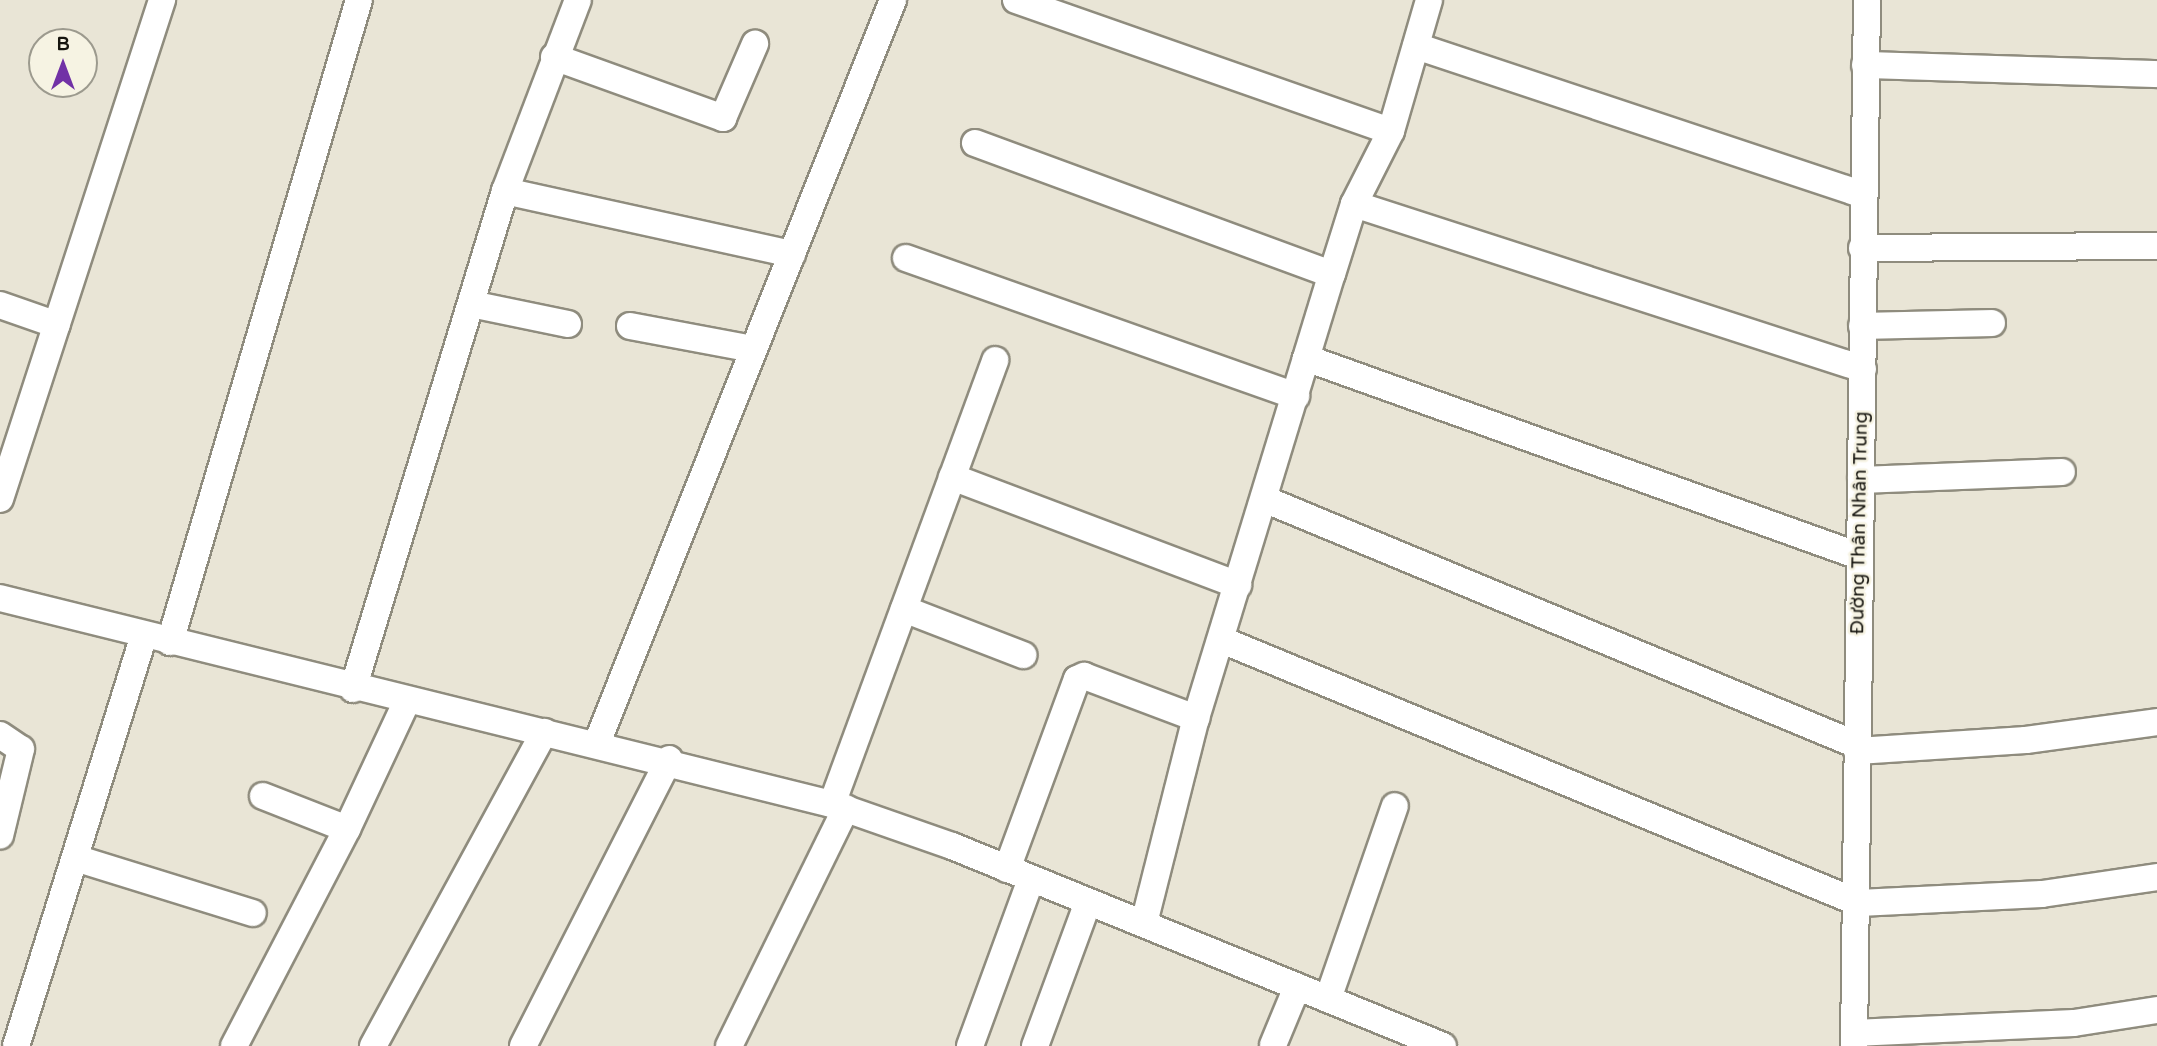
<!DOCTYPE html>
<html>
<head>
<meta charset="utf-8">
<style>
  body { margin:0 }
  #map { position:relative; width:2157px; height:1046px; overflow:hidden; background:#e9e5d6; font-family:"Varela Round",sans-serif }
  div>[style] { position:absolute }
  .roads { filter:drop-shadow(2px 0 #8f8c7e) drop-shadow(-2px 0 #8f8c7e) drop-shadow(0 2px #8f8c7e) drop-shadow(0 -2px #8f8c7e) }
  .minor>* { height:26px; margin:-13px; padding:0 13px; transform-origin:13px; border-radius:13px; background:#fff }
  span { translate:-50% -50%; white-space:nowrap; text-align:center; line-height:1.15; -webkit-text-stroke:5px #f6f3e3; paint-order:stroke }
  .street-label { font-size:19px; color:#16150f }
  .north { position:absolute; left:28px; top:28px; width:70px; height:70px; box-sizing:border-box; background:#f6f3e3; border:2px solid #9c9a8e; border-radius:50%; rotate:0deg; font-size:19px; font-weight:700; line-height:28px; text-align:center; color:#16150f }
  .north::after { content:''; display:block; margin:auto; width:24px; height:32px; background:#7131a6; clip-path:polygon(50% 0,100% 100%,50% 72%,0 100%) }
</style>
</head>
<body>
<div id="map">
  <div class="roads">
    <div class="minor">
      <i style="left:1016px;top:0;width:397px;rotate:19.3deg"></i>
      <i style="left:1416px;top:46px;width:470px;rotate:18.4deg"></i>
      <i style="left:554px;top:57px;width:180px;rotate:19.8deg"></i>
      <i style="left:723px;top:118px;width:81px;rotate:-66.6deg"></i>
      <i style="left:1865px;top:65px;width:292px;rotate:1.8deg"></i>
      <i style="left:975px;top:143px;width:380px;rotate:20.2deg"></i>
      <i style="left:505px;top:191px;width:294px;rotate:12.4deg"></i>
      <i style="left:1354px;top:204px;width:535px;rotate:17.96deg"></i>
      <i style="left:1862px;top:248px;width:295px;rotate:-0.4deg"></i>
      <i style="left:906px;top:258px;width:414px;rotate:19.5deg"></i>
      <i style="left:471px;top:304px;width:99px;rotate:11.7deg"></i>
      <i style="left:0;top:305px;width:60px;rotate:19.3deg"></i>
      <i style="left:630px;top:326px;width:125px;rotate:10.6deg"></i>
      <i style="left:1862px;top:326px;width:130px;rotate:-1.3deg"></i>
      <i style="left:1306px;top:358px;width:587px;rotate:19.7deg"></i>
      <i style="left:952px;top:477px;width:306px;rotate:20.7deg"></i>
      <i style="left:1861px;top:480px;width:201px;rotate:-2.3deg"></i>
      <i style="left:0;top:499px;width:525px;rotate:-72.01deg"></i>
      <i style="left:1264px;top:499px;width:642px;rotate:22.53deg"></i>
      <i style="left:0;top:598px;width:857px;rotate:13.91deg"></i>
      <i style="left:832px;top:804px;width:127px;rotate:19.3deg"></i>
      <i style="left:952px;top:846px;width:530px;rotate:22.16deg"></i>
      <i style="left:904px;top:609px;width:128px;rotate:21.1deg"></i>
      <i style="left:1222px;top:640px;width:689px;rotate:22.43deg"></i>
      <i style="left:1859px;top:903px;width:183px;rotate:-2.8deg"></i>
      <i style="left:2042px;top:894px;width:116px;rotate:-8.4deg"></i>
      <i style="left:170px;top:642px;width:669px;rotate:-73.6deg"></i>
      <i style="left:353px;top:689px;width:521px;rotate:-73.03deg"></i>
      <i style="left:505px;top:191px;width:204px;rotate:-69.1deg"></i>
      <i style="left:0;top:735px;width:25px;rotate:34deg"></i>
      <i style="left:21px;top:749px;width:89px;rotate:103.6deg"></i>
      <i style="left:597px;top:743px;width:800px;rotate:-68.28deg"></i>
      <i style="left:1857px;top:751px;width:169px;rotate:-3.7deg"></i>
      <i style="left:2026px;top:740px;width:132px;rotate:-7.8deg"></i>
      <i style="left:263px;top:796px;width:90px;rotate:21.4deg"></i>
      <i style="left:832px;top:804px;width:473px;rotate:-69.8deg"></i>
      <i style="left:75px;top:858px;width:186px;rotate:17.2deg"></i>
      <i style="left:1007px;top:869px;width:202px;rotate:-69.8deg"></i>
      <i style="left:1077px;top:679px;width:8px;rotate:-23deg"></i>
      <i style="left:1084px;top:676px;width:120px;rotate:20.6deg"></i>
      <i style="left:1144px;top:923px;width:211px;rotate:-75.8deg"></i>
      <i style="left:1196px;top:718px;width:464px;rotate:-73deg"></i>
      <i style="left:1332px;top:274px;width:73px;rotate:-72.6deg"></i>
      <i style="left:1354px;top:204px;width:82px;rotate:-63.1deg"></i>
      <i style="left:1391px;top:131px;width:136px;rotate:-73.8deg"></i>
      <i style="left:1328px;top:999px;width:204px;rotate:-70.9deg"></i>
      <i style="left:1854px;top:1033px;width:220px;rotate:-2.6deg"></i>
      <i style="left:2074px;top:1023px;width:84px;rotate:-8.9deg"></i>
      <i style="left:1273px;top:1045px;width:63px;rotate:-67.5deg"></i>
      <i style="left:16px;top:1046px;width:430px;rotate:-72.7deg"></i>
      <i style="left:234px;top:1046px;width:245px;rotate:-62.5deg"></i>
      <i style="left:347px;top:829px;width:139px;rotate:-64.9deg"></i>
      <i style="left:373px;top:1046px;width:358px;rotate:-61.4deg"></i>
      <i style="left:523px;top:1046px;width:322px;rotate:-63deg"></i>
      <i style="left:729px;top:1046px;width:265px;rotate:-63.8deg"></i>
      <i style="left:970px;top:1046px;width:178px;rotate:-69.9deg"></i>
      <i style="left:1035px;top:1046px;width:153px;rotate:-69.8deg"></i>
      <i style="left:1854px;top:1046px;width:1046px;rotate:-89.29deg"></i>
    </div>
  </div>
  <div class="street-label">
    <span style="left:1860px;top:523px;rotate:-89deg">Đường Thân Nhân Trung</span>
  </div>
  <div class="north">B</div>
</div>
</body>
</html>
